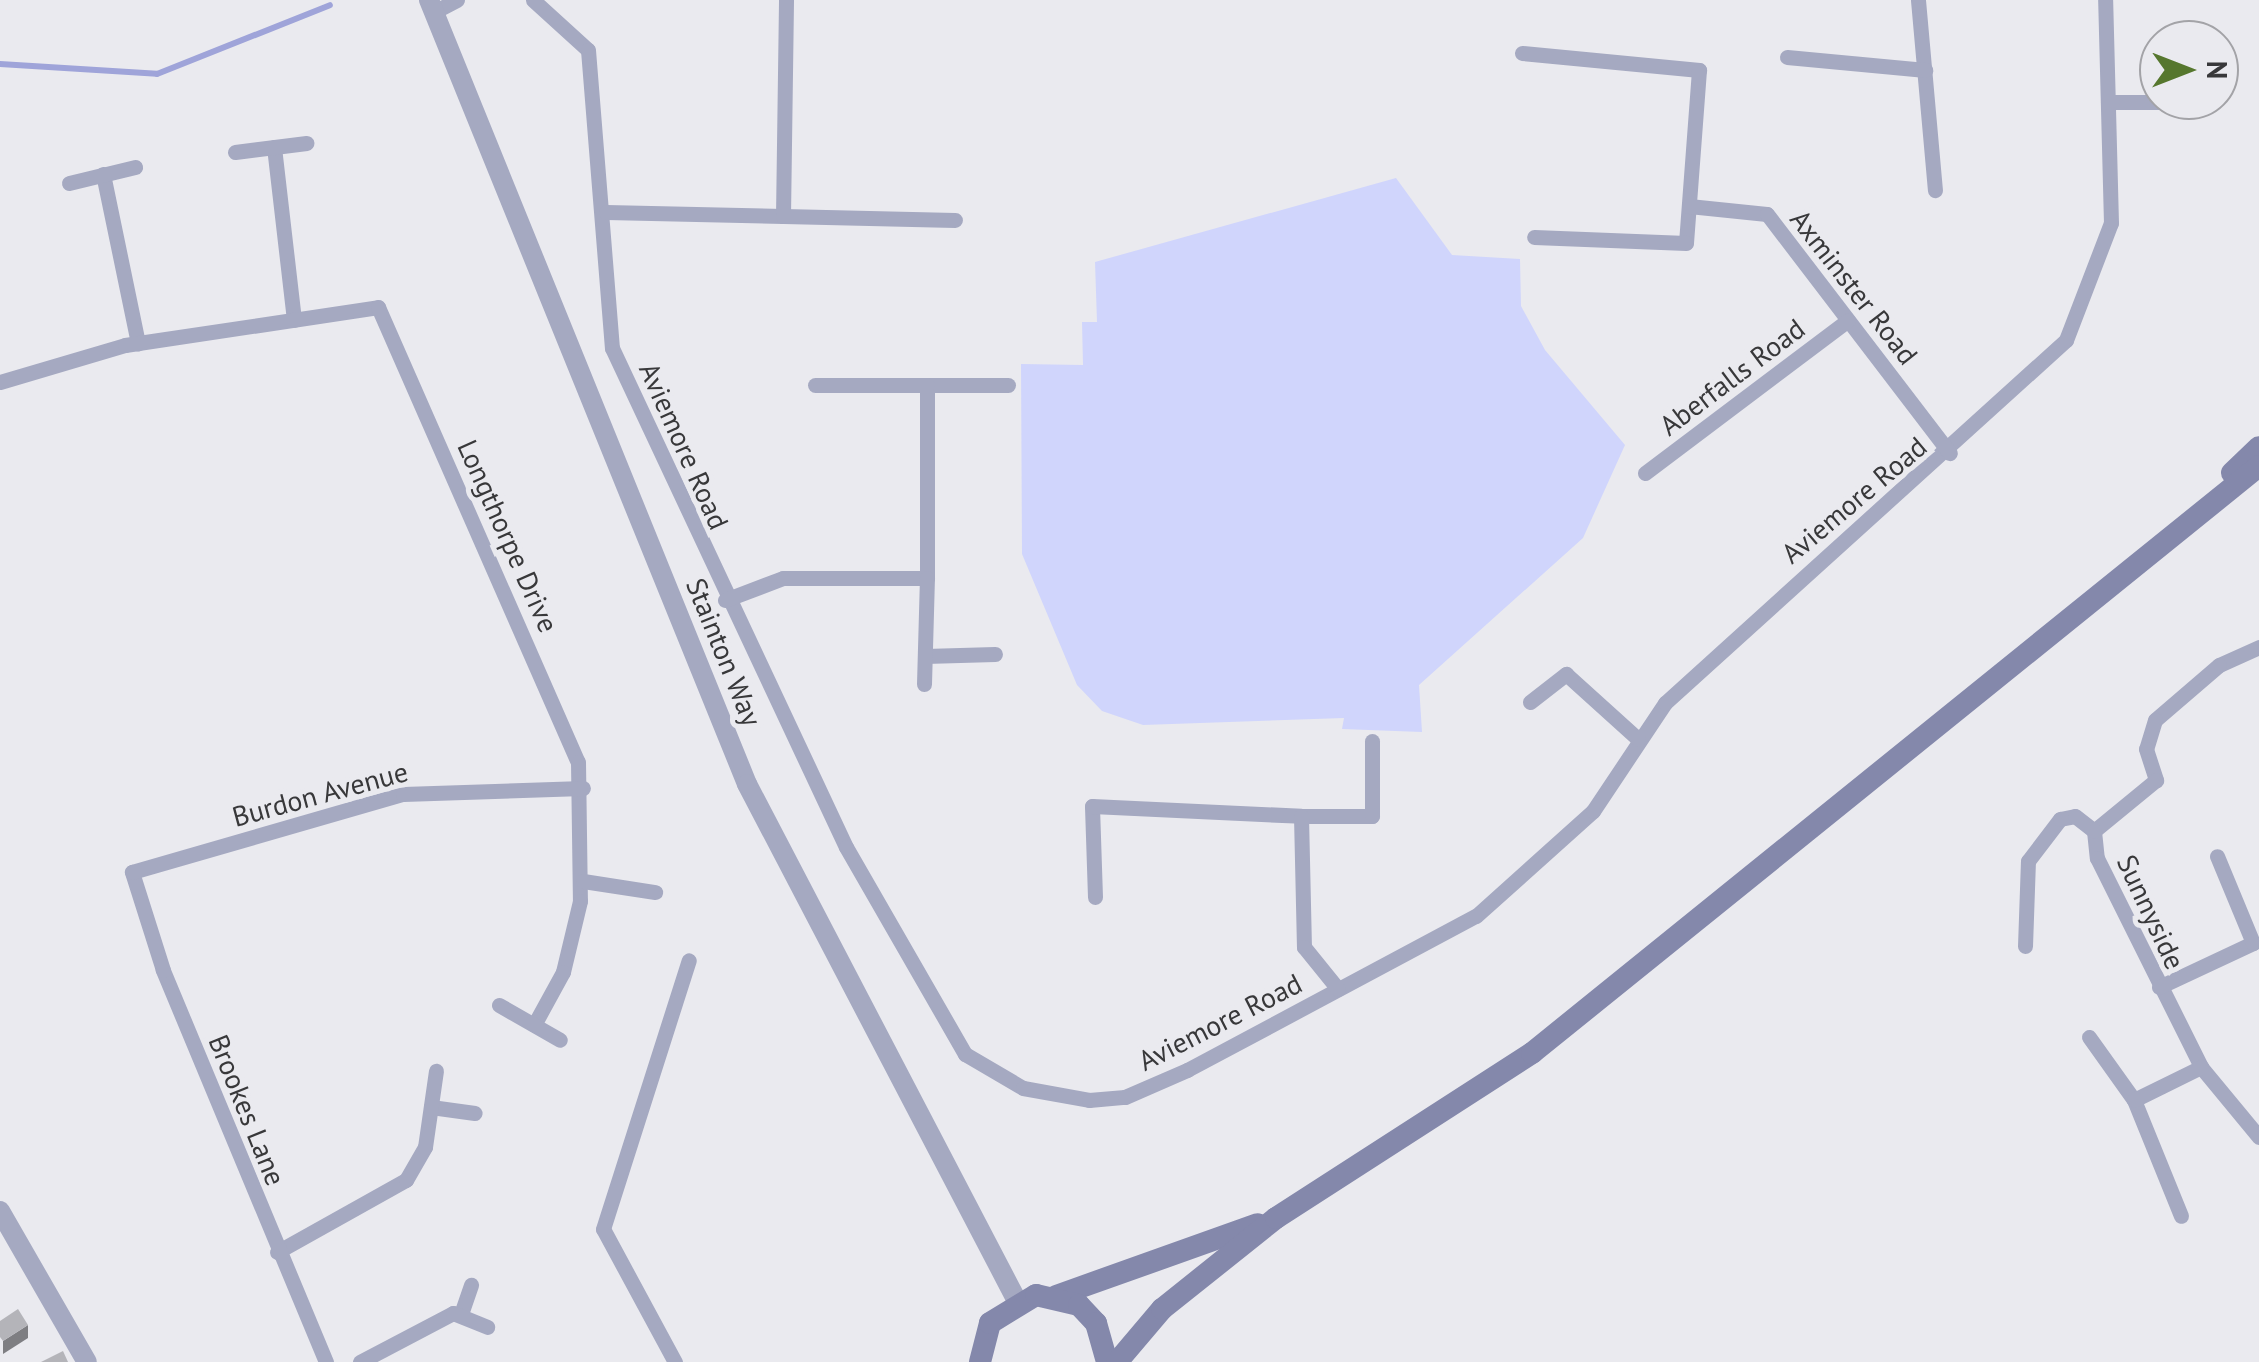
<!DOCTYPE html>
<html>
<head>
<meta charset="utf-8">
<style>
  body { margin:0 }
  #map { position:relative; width:2259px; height:1362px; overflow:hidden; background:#eaeaef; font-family:"PT Sans",sans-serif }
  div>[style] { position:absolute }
  .green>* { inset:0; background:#d0d5fc }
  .stream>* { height:6px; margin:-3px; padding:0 3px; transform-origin:3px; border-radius:3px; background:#9fa4d9 }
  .minor>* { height:15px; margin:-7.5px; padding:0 7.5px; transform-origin:7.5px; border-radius:7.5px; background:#a5a9c1 }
  .tertiary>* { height:20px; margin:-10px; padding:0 10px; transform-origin:10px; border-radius:10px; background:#a5a9c1 }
  .secondary>* { height:22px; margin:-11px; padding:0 11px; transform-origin:11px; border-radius:11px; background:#8488ab }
  .shaded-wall>* { inset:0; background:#7e7e82 }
  .building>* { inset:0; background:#b4b4b9 }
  span { translate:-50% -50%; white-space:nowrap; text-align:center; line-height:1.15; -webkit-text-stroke:10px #eaeaef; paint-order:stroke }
  .street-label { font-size:28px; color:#38383a }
  .north { position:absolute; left:2139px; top:20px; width:100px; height:100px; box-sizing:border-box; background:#eaeaef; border:2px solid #a3a3a7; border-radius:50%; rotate:90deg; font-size:28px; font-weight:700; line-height:40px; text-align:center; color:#38383a }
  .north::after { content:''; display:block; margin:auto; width:35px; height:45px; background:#56772e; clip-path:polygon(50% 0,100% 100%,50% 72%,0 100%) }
</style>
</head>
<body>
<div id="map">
  <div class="green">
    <i style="clip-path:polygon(1396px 178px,1452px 255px,1520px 259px,1521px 306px,1545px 350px,1625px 445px,1583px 538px,1419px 685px,1422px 732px,1342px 729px,1344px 718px,1143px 725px,1102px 711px,1077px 685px,1022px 554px,1021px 364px,1083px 365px,1082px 322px,1097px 322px,1095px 262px)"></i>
  </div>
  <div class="stream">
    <i style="left:0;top:64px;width:157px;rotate:3.6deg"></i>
    <i style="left:157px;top:74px;width:186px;rotate:-21.7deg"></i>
  </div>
  <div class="minor">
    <i style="left:533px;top:0;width:74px;rotate:42.3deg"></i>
    <i style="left:588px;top:50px;width:299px;rotate:85.4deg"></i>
    <i style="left:612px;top:348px;width:551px;rotate:64.88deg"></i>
    <i style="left:846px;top:847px;width:239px;rotate:60.1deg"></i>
    <i style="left:965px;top:1054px;width:67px;rotate:30.4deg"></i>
    <i style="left:1023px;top:1088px;width:67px;rotate:10.3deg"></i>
    <i style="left:1089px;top:1100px;width:36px;rotate:-5deg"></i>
    <i style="left:1125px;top:1097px;width:68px;rotate:-23.5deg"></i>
    <i style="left:1187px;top:1070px;width:327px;rotate:-28.1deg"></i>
    <i style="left:1476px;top:916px;width:157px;rotate:-41.9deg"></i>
    <i style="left:1593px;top:811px;width:130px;rotate:-56.3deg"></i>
    <i style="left:1665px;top:703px;width:541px;rotate:-42.15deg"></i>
    <i style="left:2066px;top:340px;width:125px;rotate:-69deg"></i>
    <i style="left:2111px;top:223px;width:223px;rotate:-91.5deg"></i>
    <i style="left:1918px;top:0;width:191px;rotate:84.9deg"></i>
    <i style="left:434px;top:12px;width:26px;rotate:-28deg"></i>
    <i style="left:1522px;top:53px;width:178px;rotate:5.5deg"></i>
    <i style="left:1699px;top:70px;width:173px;rotate:94.3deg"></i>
    <i style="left:1686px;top:243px;width:152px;rotate:-177.7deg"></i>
    <i style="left:1787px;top:57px;width:139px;rotate:5.4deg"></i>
    <i style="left:2108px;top:102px;width:89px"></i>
    <i style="left:274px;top:147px;width:174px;rotate:83.4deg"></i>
    <i style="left:235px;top:152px;width:72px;rotate:-7.2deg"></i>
    <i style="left:103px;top:174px;width:173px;rotate:78.3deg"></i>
    <i style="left:69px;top:183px;width:68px;rotate:-13.6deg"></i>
    <i style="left:1689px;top:206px;width:78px;rotate:5.9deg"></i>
    <i style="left:1767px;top:214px;width:301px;rotate:52.6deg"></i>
    <i style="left:606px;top:212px;width:177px;rotate:1.3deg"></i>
    <i style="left:783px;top:216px;width:216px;rotate:-89.2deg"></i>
    <i style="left:783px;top:216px;width:172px;rotate:1.3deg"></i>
    <i style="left:0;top:382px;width:130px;rotate:-16.5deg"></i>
    <i style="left:125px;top:345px;width:256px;rotate:-8.5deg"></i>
    <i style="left:378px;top:307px;width:497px;rotate:66.3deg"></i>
    <i style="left:578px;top:762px;width:139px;rotate:89.2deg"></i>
    <i style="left:580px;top:901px;width:73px;rotate:103.5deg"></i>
    <i style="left:563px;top:972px;width:60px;rotate:118.7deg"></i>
    <i style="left:927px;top:385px;width:81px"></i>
    <i style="left:1645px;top:473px;width:254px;rotate:-37deg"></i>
    <i style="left:725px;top:600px;width:62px;rotate:-20.8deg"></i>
    <i style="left:783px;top:578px;width:144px"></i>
    <i style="left:927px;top:578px;width:193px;rotate:-90deg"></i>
    <i style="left:927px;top:385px;width:112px;rotate:180deg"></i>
    <i style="left:2259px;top:647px;width:44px;rotate:155.8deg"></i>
    <i style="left:2219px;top:665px;width:84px;rotate:139.3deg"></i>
    <i style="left:2155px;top:720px;width:30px;rotate:107deg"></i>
    <i style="left:2146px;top:749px;width:33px;rotate:72deg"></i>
    <i style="left:2156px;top:780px;width:80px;rotate:140.6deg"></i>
    <i style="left:2094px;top:831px;width:27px;rotate:84deg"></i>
    <i style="left:2097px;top:858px;width:233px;rotate:63.5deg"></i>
    <i style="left:2201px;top:1067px;width:91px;rotate:50.4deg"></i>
    <i style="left:925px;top:656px;width:70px;rotate:-1.6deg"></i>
    <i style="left:924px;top:684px;width:106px;rotate:-88.4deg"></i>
    <i style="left:1530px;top:702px;width:46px;rotate:-37.9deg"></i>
    <i style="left:1566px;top:674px;width:97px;rotate:42.1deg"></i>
    <i style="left:1301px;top:816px;width:71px"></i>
    <i style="left:1372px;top:816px;width:75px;rotate:-90deg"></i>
    <i style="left:583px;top:881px;width:73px;rotate:8.7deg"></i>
    <i style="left:1095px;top:897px;width:91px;rotate:-91.9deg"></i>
    <i style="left:1092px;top:806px;width:209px;rotate:2.7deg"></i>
    <i style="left:1301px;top:816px;width:131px;rotate:88.7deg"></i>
    <i style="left:1304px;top:947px;width:54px;rotate:51deg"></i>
    <i style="left:2025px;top:946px;width:85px;rotate:-88deg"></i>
    <i style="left:2028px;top:861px;width:53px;rotate:-52.7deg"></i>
    <i style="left:2060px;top:819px;width:15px;rotate:-11deg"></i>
    <i style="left:2075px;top:816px;width:24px;rotate:38deg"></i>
    <i style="left:2159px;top:987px;width:104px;rotate:-25.1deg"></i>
    <i style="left:2253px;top:943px;width:94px;rotate:-112.5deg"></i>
    <i style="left:499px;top:1005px;width:70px;rotate:29.8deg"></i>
    <i style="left:2089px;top:1037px;width:77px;rotate:54.5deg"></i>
    <i style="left:2134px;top:1100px;width:125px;rotate:67.9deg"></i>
    <i style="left:2134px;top:1100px;width:75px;rotate:-26.2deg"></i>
    <i style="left:431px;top:1107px;width:44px;rotate:7.8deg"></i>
    <i style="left:277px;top:1252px;width:148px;rotate:-29.2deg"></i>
    <i style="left:406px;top:1180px;width:38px;rotate:-60deg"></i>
    <i style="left:425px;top:1147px;width:77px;rotate:-81.8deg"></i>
    <i style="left:461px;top:1314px;width:31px;rotate:-71deg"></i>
    <i style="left:326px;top:1362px;width:425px;rotate:-112.6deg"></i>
    <i style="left:163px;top:970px;width:103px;rotate:-107.6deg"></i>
    <i style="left:132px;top:872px;width:282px;rotate:-16.1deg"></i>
    <i style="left:403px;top:794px;width:180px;rotate:-1.9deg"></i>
    <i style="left:360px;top:1362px;width:105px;rotate:-27.8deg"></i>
    <i style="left:453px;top:1313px;width:37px;rotate:22deg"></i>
    <i style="left:675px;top:1362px;width:151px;rotate:-118.4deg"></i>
    <i style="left:603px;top:1229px;width:282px;rotate:-72.3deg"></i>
  </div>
  <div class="tertiary">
    <i style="left:429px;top:0;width:846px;rotate:67.92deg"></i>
    <i style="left:747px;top:784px;width:583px;rotate:62.42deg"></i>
    <i style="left:0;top:1211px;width:174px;rotate:60.1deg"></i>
  </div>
  <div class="secondary">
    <i style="left:2232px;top:473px;width:37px;rotate:-44deg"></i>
    <i style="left:1056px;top:1296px;width:214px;rotate:-19.6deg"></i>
    <i style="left:980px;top:1362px;width:40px;rotate:-75.6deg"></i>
    <i style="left:990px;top:1323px;width:54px;rotate:-31.3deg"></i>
    <i style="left:1036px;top:1295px;width:44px;rotate:13.1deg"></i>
    <i style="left:1079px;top:1305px;width:25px;rotate:47deg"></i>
    <i style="left:1096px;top:1323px;width:41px;rotate:74.2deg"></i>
    <i style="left:1117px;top:1362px;width:70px;rotate:-49.7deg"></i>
    <i style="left:1162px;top:1309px;width:146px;rotate:-38.6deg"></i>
    <i style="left:1276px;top:1218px;width:305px;rotate:-32.8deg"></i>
    <i style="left:1532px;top:1053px;width:934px;rotate:-38.92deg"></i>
  </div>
  <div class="shaded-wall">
    <i style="clip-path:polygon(28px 1325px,28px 1338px,3px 1354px,3px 1341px)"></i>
  </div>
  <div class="building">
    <i style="clip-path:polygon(18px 1309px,28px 1325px,3px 1341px,0 1337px,0 1321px)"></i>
    <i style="clip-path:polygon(63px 1351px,68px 1362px,41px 1362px)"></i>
  </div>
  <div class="street-label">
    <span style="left:1854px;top:287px;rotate:52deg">Axminster Road</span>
    <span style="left:1732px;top:377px;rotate:-37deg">Aberfalls Road</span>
    <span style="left:684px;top:446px;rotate:66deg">Aviemore Road</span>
    <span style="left:1854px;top:500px;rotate:-40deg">Aviemore Road</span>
    <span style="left:508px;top:536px;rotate:66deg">Longthorpe Drive</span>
    <span style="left:724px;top:652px;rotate:68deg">Stainton Way</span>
    <span style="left:320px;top:794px;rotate:-15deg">Burdon Avenue</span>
    <span style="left:2151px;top:912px;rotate:65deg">Sunnyside</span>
    <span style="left:1220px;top:1022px;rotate:-27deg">Aviemore Road</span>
    <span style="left:247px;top:1110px;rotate:68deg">Brookes Lane</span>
  </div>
  <div class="north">N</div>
</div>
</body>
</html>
